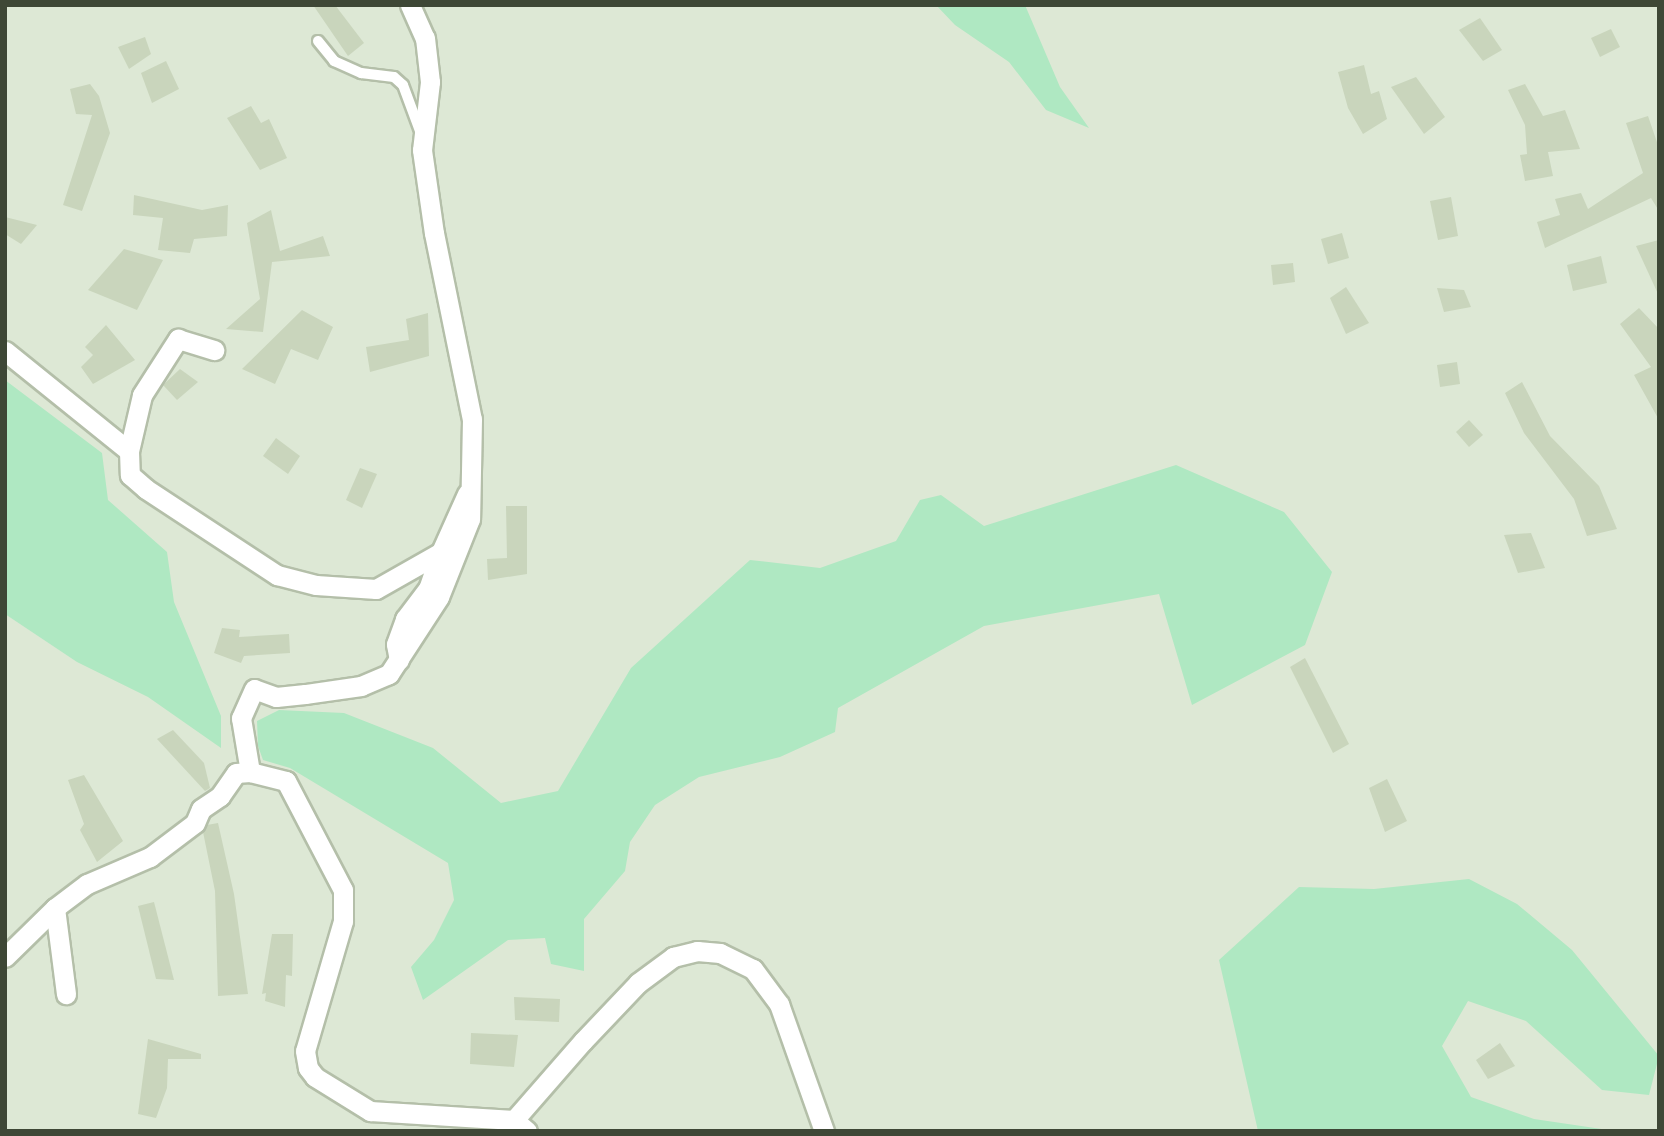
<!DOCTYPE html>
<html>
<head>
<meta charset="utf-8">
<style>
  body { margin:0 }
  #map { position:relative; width:1664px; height:1136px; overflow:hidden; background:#ecf4e7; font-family:"DM Sans",sans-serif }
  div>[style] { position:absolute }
  .residential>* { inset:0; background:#dde8d5 }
  .green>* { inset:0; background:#afe8c2 }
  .building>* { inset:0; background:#c9d5bc }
  .roads { filter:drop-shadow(2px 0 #b4bfa9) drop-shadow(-2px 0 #b4bfa9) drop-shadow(0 2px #b4bfa9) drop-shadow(0 -2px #b4bfa9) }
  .service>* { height:10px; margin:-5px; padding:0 5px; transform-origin:5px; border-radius:5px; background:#fff }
  .minor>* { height:19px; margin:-9.5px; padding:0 9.5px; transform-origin:9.5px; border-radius:9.5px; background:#fff }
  span { translate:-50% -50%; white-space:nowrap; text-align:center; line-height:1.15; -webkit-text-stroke:7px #fff; paint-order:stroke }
  .frame { position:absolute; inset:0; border:7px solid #3e4736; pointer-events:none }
</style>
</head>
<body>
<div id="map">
  <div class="residential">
    <i style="clip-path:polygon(5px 5px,1659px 5px,1659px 1131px,5px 1131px)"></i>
  </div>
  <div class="green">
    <i style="clip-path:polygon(936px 5px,1025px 5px,1060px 87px,1089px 128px,1046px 110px,1009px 62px,955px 25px)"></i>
    <i style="clip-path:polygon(5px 380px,102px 453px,108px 500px,167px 552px,174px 602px,221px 716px,221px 748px,148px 697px,77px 662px,5px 614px)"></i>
    <i style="clip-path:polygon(1176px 465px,1284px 512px,1332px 572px,1305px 645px,1192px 705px,1159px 594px,984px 626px,838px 708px,835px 732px,780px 757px,699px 777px,655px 805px,630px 842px,625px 871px,584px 919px,584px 971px,551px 964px,545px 938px,508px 940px,423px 1000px,411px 967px,434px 940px,454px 900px,448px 863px,290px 768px,263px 760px,258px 746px,257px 721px,279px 710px,344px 713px,433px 748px,501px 803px,558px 791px,631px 668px,750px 560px,820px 568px,896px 541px,920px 500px,941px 495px,984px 526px)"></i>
    <i style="clip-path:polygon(1469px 879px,1517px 904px,1572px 950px,1659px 1056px,1649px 1095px,1602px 1090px,1526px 1021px,1468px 1001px,1442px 1046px,1471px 1097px,1534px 1119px,1615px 1131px,1258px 1131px,1219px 960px,1299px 887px,1374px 889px)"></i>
  </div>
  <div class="building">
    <i style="clip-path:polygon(313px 5px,335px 5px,364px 43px,348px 56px)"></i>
    <i style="clip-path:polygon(1480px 18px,1502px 50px,1483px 61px,1459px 30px)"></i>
    <i style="clip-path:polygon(1611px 29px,1620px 47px,1600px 57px,1591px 38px)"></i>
    <i style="clip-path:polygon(145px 37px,151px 54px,129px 69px,118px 47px)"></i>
    <i style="clip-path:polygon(166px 61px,179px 89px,152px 103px,141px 73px)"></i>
    <i style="clip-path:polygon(1364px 65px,1371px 94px,1379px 91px,1387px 119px,1363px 134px,1348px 108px,1338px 72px)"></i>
    <i style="clip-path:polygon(1416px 77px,1445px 117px,1424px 134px,1391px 87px)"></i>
    <i style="clip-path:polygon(90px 84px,99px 96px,110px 133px,82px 211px,63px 205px,92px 115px,76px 114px,70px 89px)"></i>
    <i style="clip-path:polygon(1525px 84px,1543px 116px,1565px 110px,1580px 149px,1548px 152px,1553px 176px,1525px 181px,1520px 155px,1527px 154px,1525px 125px,1508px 90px)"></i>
    <i style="clip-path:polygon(251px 106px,261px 123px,269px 119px,287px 158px,260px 170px,227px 118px)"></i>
    <i style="clip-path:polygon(1648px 116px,1659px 148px,1659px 211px,1651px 198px,1545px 248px,1537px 222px,1560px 215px,1555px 199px,1581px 193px,1588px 209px,1643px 173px,1626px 123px)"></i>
    <i style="clip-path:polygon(134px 195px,202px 210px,228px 205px,227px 236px,194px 239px,190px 253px,158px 250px,163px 218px,133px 215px)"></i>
    <i style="clip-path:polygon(1451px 197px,1458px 236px,1438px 240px,1430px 201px)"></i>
    <i style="clip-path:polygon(271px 210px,280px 251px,323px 236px,330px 256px,272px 262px,263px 332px,226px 329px,260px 299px,247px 223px)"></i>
    <i style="clip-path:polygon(5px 217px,37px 225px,21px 244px,5px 234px)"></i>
    <i style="clip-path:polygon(1342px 233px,1349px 258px,1328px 264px,1321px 239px)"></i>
    <i style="clip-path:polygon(1659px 240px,1659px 296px,1636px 246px)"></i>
    <i style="clip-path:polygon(124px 249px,163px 260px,137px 310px,88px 290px)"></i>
    <i style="clip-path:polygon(1601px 256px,1607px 283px,1573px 291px,1567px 265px)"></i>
    <i style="clip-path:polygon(1293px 263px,1295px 282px,1273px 285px,1271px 265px)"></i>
    <i style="clip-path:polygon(1346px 287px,1369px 323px,1346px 334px,1330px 298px)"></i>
    <i style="clip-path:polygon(1437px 288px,1464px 290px,1471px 307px,1444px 312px)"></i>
    <i style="clip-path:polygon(1639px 308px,1659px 329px,1659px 420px,1634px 375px,1651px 367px,1620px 324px)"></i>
    <i style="clip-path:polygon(302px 310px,333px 327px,318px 360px,291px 349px,275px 384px,242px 369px)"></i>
    <i style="clip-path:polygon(428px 313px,429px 356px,370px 372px,366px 347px,409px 340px,406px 319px)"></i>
    <i style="clip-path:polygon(106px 325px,135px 360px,93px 384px,81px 367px,93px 355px,85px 347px)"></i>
    <i style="clip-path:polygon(1457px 362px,1460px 384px,1440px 387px,1437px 365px)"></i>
    <i style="clip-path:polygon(180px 369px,198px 382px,177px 400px,163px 385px)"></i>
    <i style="clip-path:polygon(1522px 382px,1550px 436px,1599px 486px,1617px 529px,1587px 536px,1574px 499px,1524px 433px,1505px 393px)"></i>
    <i style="clip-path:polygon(1469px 420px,1483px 435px,1469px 447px,1456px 432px)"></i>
    <i style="clip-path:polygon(276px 438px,300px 456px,288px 474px,263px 456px)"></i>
    <i style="clip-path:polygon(360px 468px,377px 474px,362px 508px,346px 500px)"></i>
    <i style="clip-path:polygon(506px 506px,527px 506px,527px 574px,488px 580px,487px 559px,507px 558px)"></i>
    <i style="clip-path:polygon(1531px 533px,1545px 568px,1518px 573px,1504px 535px)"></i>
    <i style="clip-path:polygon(222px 628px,240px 630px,239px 637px,289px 634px,290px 653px,244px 656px,241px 663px,214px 653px)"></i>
    <i style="clip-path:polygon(1305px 658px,1349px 744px,1333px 753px,1290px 667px)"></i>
    <i style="clip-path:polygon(173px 730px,204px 763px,210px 788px,205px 791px,157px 739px)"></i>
    <i style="clip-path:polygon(84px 775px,123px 841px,97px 862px,80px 830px,84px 824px,68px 780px)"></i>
    <i style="clip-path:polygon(1387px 779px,1407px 821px,1385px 832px,1369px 788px)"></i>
    <i style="clip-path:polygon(218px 823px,234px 894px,248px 994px,218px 996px,215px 891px,203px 832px,207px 825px)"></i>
    <i style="clip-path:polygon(154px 902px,174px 980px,156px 979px,138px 906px)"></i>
    <i style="clip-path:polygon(272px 934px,293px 934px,292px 976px,286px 975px,285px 1007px,265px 1001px,266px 993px,262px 994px)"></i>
    <i style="clip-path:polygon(514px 997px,560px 999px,559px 1022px,515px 1020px)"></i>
    <i style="clip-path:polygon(471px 1033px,518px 1035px,514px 1067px,470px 1064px)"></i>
    <i style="clip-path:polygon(148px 1039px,201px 1054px,201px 1059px,168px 1059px,167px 1088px,156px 1118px,138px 1114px)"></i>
    <i style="clip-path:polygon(1500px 1043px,1515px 1066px,1488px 1079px,1476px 1060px)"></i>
  </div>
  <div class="roads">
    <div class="service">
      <i style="left:318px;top:41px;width:26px;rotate:51deg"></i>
      <i style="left:334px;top:61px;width:30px;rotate:24deg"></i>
      <i style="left:361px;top:73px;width:33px;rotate:7deg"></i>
      <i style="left:394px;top:77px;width:12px;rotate:42deg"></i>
      <i style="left:403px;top:85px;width:49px;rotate:69.7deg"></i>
    </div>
    <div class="minor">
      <i style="left:410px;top:5px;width:36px;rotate:66deg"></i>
      <i style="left:425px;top:38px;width:44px;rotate:83.5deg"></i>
      <i style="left:430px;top:82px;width:68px;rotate:96.7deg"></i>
      <i style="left:422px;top:150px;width:84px;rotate:81.8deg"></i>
      <i style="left:434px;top:233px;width:190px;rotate:78.5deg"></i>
      <i style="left:472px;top:419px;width:100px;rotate:91.1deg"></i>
      <i style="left:470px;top:519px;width:84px;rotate:111.7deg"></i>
      <i style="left:439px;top:597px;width:92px;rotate:123deg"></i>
      <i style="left:389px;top:674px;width:30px;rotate:157deg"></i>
      <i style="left:361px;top:686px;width:57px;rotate:171.9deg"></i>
      <i style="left:305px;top:694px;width:29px;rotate:174deg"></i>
      <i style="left:276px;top:697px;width:23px;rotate:-160deg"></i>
      <i style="left:254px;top:689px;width:32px;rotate:114deg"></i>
      <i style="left:241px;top:718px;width:55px;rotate:80.5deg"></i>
      <i style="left:250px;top:772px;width:37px;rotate:14deg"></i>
      <i style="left:286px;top:781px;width:123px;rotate:62.4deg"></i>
      <i style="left:343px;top:890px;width:31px;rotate:90deg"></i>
      <i style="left:343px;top:921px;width:135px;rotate:106.3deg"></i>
      <i style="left:305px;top:1051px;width:17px;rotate:80deg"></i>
      <i style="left:308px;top:1068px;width:11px;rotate:52deg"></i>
      <i style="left:315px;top:1077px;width:65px;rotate:31.7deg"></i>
      <i style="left:370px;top:1111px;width:144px;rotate:3.6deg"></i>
      <i style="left:514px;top:1120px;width:12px;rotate:110deg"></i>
      <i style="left:5px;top:351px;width:159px;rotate:38.9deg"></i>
      <i style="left:129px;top:451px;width:24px;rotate:88deg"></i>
      <i style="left:130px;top:475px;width:21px;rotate:41deg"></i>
      <i style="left:146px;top:489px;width:157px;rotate:33.3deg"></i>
      <i style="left:277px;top:575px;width:40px;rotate:14.4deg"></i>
      <i style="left:316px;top:585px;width:60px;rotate:3.8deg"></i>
      <i style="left:376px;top:589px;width:75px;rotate:-29.6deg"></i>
      <i style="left:441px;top:552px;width:64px;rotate:-65.9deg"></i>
      <i style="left:129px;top:451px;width:57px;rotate:-76.9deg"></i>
      <i style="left:142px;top:395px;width:67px;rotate:-57.3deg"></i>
      <i style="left:178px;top:339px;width:38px;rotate:17deg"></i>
      <i style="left:399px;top:660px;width:16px;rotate:-101deg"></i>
      <i style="left:396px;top:644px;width:27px;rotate:-70deg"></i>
      <i style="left:405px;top:619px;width:38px;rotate:-53deg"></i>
      <i style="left:428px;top:589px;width:39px;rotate:-71deg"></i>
      <i style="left:55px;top:908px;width:40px;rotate:-37deg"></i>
      <i style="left:87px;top:884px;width:69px;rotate:-23.2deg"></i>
      <i style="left:150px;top:857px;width:56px;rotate:-37.1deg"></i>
      <i style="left:195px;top:823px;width:15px;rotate:-67deg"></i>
      <i style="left:201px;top:809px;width:23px;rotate:-34deg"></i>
      <i style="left:220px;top:796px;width:28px;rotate:-55deg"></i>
      <i style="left:236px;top:773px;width:14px;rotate:-4deg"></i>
      <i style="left:5px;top:957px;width:70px;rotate:-44.4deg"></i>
      <i style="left:55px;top:908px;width:87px;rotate:82.7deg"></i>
      <i style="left:527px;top:1131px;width:17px;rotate:-140deg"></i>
      <i style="left:514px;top:1120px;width:105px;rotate:-48.9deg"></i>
      <i style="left:583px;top:1041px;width:80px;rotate:-46.5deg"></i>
      <i style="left:638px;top:983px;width:44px;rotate:-36.6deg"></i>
      <i style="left:673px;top:957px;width:25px;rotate:-14deg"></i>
      <i style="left:697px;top:951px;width:23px;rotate:5deg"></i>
      <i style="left:720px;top:953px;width:37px;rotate:26deg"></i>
      <i style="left:753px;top:969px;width:44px;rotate:53.4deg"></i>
      <i style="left:779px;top:1004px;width:135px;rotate:70.5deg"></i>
    </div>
  </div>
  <div class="frame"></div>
</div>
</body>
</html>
